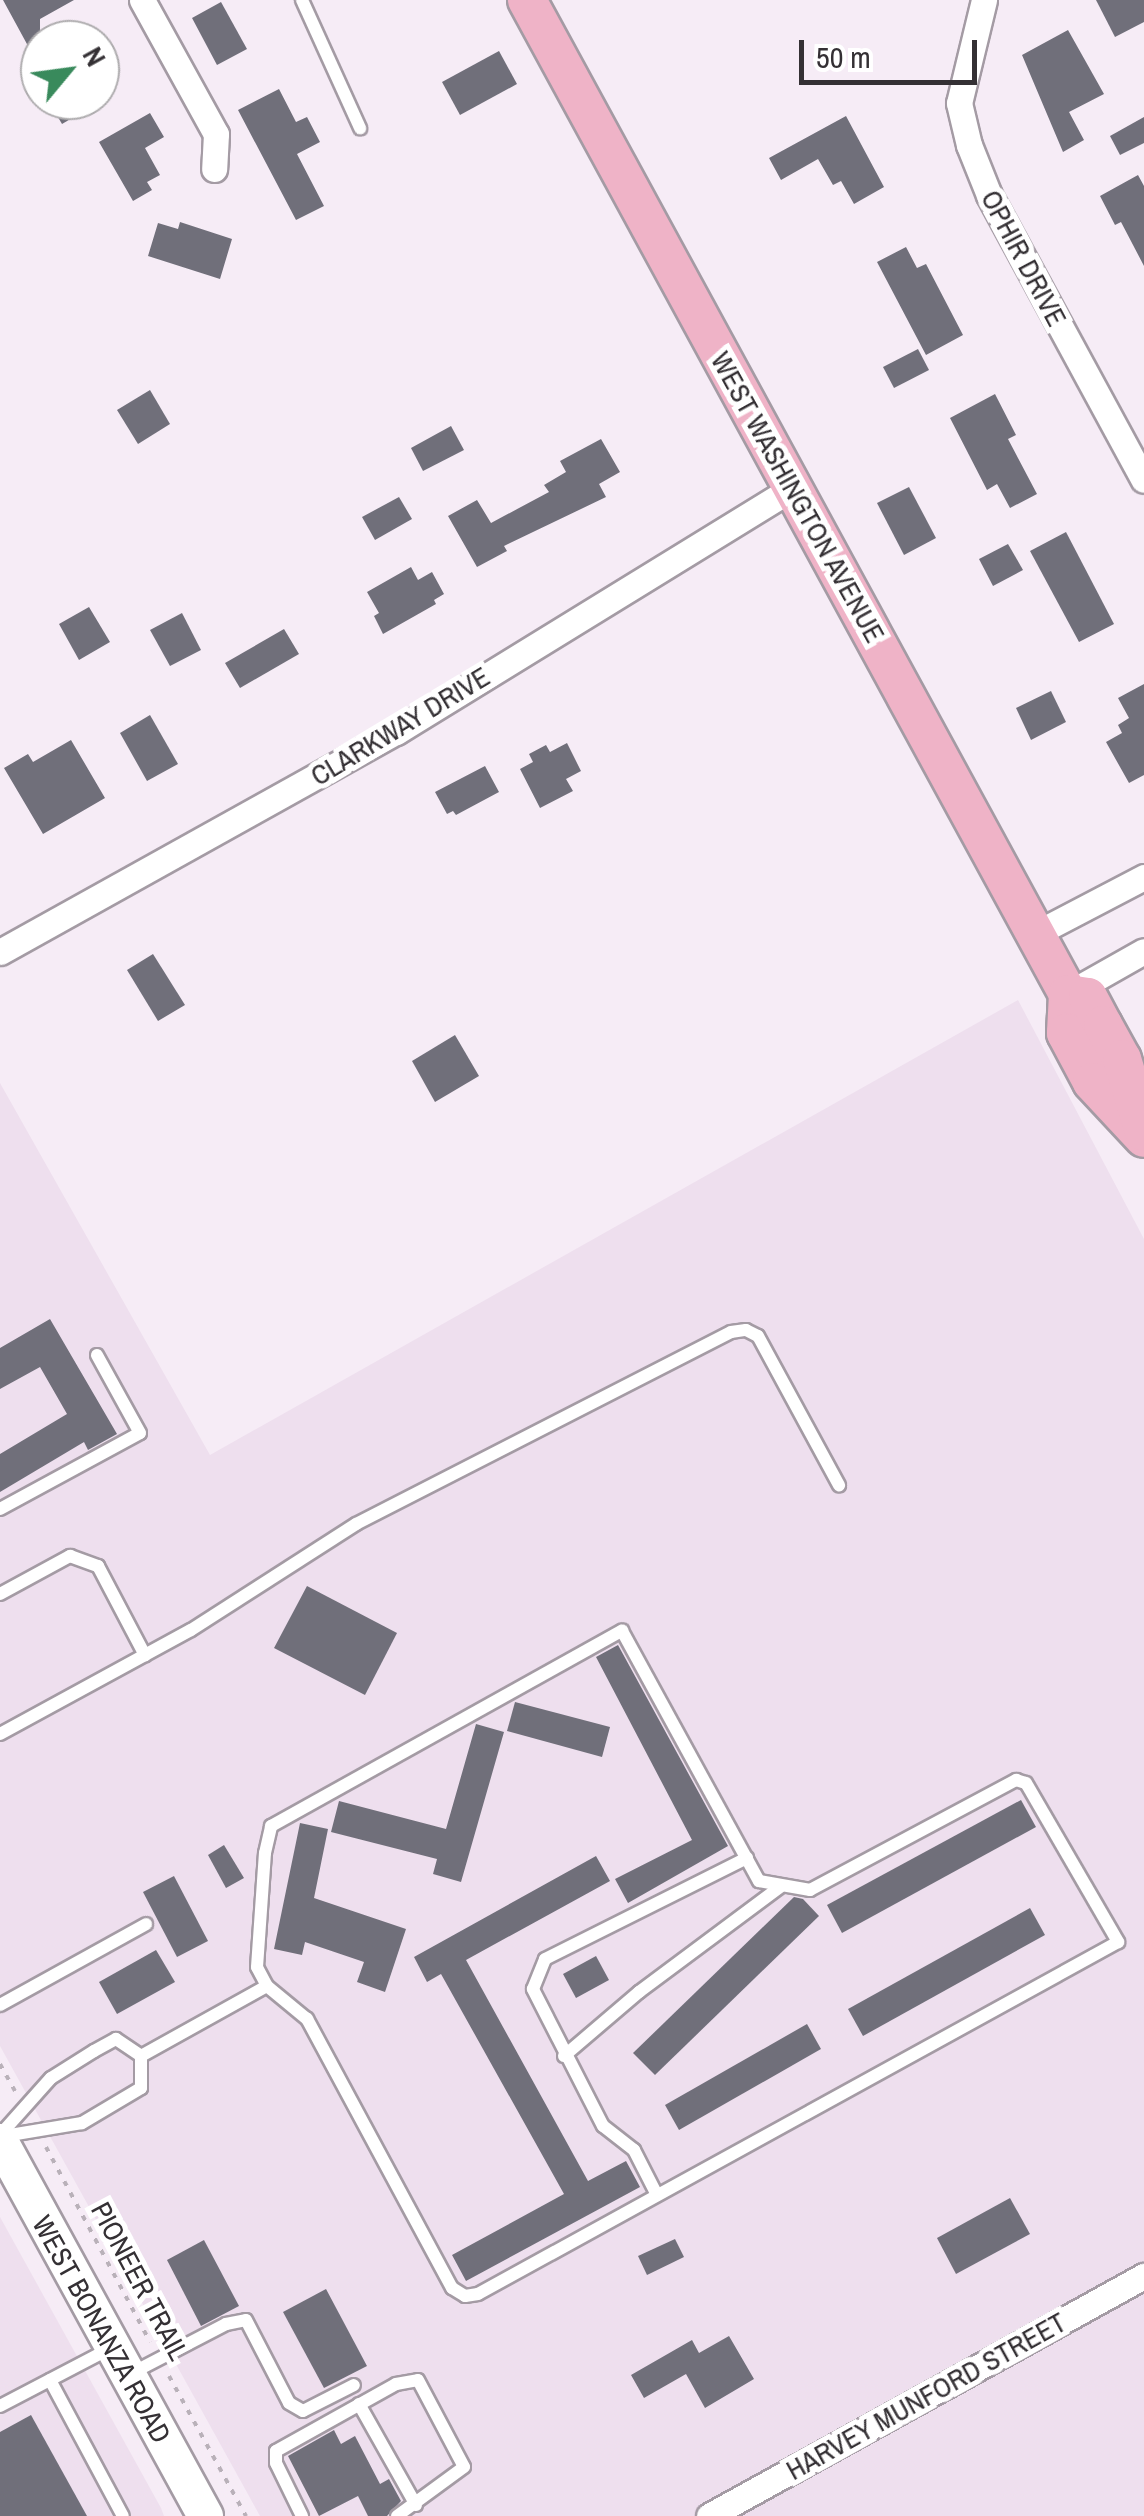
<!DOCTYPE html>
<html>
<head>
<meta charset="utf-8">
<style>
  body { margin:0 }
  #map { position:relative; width:1144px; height:2516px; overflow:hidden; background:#f6ecf6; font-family:"Archivo Narrow",sans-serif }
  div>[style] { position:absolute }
  .built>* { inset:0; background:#eedfee }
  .building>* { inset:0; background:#706f7a }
  .path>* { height:4px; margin-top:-2px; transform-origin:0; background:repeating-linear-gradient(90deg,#b9b1b9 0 5px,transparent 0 13px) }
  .roads { filter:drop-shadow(2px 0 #a49ba4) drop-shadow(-2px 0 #a49ba4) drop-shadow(0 2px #a49ba4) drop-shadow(0 -2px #a49ba4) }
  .lane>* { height:12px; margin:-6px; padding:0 6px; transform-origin:6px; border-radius:6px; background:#fff }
  .street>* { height:25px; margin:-12.5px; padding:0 12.5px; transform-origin:12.5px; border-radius:12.5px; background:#fff }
  .secondary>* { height:35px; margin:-17.5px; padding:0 17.5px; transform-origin:17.5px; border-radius:17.5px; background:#fff }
  .primary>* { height:38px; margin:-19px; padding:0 19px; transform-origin:19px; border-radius:19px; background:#efb3c7 }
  span { translate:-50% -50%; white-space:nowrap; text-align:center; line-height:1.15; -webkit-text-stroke:10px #fff; paint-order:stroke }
  .street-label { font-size:28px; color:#343034 }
  .north { position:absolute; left:20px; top:20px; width:100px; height:100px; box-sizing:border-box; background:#fff; border:2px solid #aeacae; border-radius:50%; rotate:61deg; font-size:28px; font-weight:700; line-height:40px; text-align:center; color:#343034 }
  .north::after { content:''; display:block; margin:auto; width:35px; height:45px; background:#398a5c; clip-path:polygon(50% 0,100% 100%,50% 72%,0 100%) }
  .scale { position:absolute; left:799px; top:40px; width:178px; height:45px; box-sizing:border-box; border:5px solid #343034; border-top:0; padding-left:12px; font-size:30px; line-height:35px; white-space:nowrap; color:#343034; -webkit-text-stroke:8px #fff; paint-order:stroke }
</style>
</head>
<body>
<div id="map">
  <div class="built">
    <i style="clip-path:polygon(1018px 1000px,1144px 1239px,1144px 2516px,260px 2516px,0 2046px,0 1083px,210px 1455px)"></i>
    <i style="clip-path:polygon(0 2217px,161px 2508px,164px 2516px,0 2516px)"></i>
  </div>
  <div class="building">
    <i style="clip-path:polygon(3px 0,74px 0,40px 19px,40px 68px)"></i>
    <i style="clip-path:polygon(1096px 0,1144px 0,1144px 22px,1115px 37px)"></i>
    <i style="clip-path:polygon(221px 2px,247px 49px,217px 65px,192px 18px)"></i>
    <i style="clip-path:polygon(1068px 30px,1104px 94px,1069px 112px,1084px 140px,1063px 152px,1022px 55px)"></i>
    <i style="clip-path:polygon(499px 51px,517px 84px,460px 115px,442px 82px)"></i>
    <i style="clip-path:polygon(279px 89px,296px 122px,307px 117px,320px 142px,297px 154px,324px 206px,296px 220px,238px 110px)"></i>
    <i style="clip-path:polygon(48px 100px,103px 100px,62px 124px)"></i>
    <i style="clip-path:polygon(150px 113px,164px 137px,145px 148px,160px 175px,147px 182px,152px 190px,133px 201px,99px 142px)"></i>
    <i style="clip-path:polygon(846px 116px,884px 187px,854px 204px,841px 181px,833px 185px,818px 159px,781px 180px,769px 158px)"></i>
    <i style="clip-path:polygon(1144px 117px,1144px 143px,1120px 155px,1110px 136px)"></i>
    <i style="clip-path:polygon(1138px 175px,1144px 186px,1144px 266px,1121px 222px,1115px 225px,1100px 196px)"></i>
    <i style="clip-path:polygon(180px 222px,232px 239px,220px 279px,148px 256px,158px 223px,178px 229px)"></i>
    <i style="clip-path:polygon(906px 247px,917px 268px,926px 264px,963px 335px,926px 355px,877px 262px)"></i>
    <i style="clip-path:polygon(918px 349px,929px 370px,894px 388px,883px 367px)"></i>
    <i style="clip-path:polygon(150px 390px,170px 424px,138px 444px,117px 410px)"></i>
    <i style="clip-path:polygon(995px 394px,1016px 435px,1008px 439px,1037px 494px,1010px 508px,997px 484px,987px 490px,950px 418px)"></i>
    <i style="clip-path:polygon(451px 426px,464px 450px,423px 471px,411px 448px)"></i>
    <i style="clip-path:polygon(601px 439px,620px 472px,599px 484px,606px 497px,504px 546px,507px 551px,477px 567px,448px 516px,477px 500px,491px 523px,549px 492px,544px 485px,566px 472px,560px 461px)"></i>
    <i style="clip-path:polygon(909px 487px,936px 538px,904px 555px,877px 503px)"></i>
    <i style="clip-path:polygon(399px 497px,412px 519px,375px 540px,362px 517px)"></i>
    <i style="clip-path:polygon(1066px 532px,1114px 624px,1079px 642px,1030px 551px)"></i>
    <i style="clip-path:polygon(1008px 544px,1023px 570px,993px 586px,979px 559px)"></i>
    <i style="clip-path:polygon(411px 567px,418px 580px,432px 572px,444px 594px,434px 600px,436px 604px,383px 634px,374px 616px,379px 613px,367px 592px)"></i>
    <i style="clip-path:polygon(89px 607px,110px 642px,79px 660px,59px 624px)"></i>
    <i style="clip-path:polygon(182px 613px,201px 650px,170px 666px,150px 630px)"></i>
    <i style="clip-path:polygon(284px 629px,299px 654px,240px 688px,225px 663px)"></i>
    <i style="clip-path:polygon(1144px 684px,1144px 775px,1129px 783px,1106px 742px,1122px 733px,1118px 725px,1129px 718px,1118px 698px)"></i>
    <i style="clip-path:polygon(1051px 691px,1066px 722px,1031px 740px,1016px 708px)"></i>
    <i style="clip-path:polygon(150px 715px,178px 764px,147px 781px,120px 733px)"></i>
    <i style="clip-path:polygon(71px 740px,105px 798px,43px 834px,4px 768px,28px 754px,33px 762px)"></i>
    <i style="clip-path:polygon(567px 743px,581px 771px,566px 779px,573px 791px,540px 808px,520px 769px,533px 762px,529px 754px,546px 745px,550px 752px)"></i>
    <i style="clip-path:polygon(485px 766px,499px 792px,456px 815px,453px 811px,447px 814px,435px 792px)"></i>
    <i style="clip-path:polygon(153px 954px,185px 1005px,158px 1021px,127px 970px)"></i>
    <i style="clip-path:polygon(455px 1035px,479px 1076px,435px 1102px,412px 1061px)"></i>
    <i style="clip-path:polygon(50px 1319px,117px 1434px,88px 1450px,84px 1442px,0 1492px,0 1454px,67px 1414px,40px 1367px,0 1389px,0 1348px)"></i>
    <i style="clip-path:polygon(307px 1586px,397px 1633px,365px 1695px,274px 1648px)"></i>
    <i style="clip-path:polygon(618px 1645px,728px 1846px,628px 1903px,615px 1879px,692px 1840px,596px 1657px)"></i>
    <i style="clip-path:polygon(515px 1702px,610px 1727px,602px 1757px,507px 1731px)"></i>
    <i style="clip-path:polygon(476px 1724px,504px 1732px,461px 1882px,433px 1874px,437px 1859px,331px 1832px,339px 1801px,446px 1829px)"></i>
    <i style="clip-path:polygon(1021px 1800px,1036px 1827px,842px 1933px,827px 1905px)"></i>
    <i style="clip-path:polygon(300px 1823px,328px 1829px,314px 1898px,406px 1929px,385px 1992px,357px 1982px,364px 1962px,305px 1942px,302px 1955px,274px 1949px)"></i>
    <i style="clip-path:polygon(224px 1845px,244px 1878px,226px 1888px,208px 1855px)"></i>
    <i style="clip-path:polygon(596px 1856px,610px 1881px,466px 1960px,588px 2181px,626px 2161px,640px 2187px,466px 2281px,452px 2255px,564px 2194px,441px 1974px,427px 1982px,414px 1957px)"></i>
    <i style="clip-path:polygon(174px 1876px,208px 1941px,177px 1957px,143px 1892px)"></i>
    <i style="clip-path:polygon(794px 1897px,803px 1899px,819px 1916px,655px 2075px,633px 2053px)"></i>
    <i style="clip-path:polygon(1030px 1908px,1045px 1935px,863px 2036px,848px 2009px)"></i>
    <i style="clip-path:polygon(156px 1950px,175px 1982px,117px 2014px,99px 1982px)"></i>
    <i style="clip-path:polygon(596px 1956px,609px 1980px,576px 1998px,563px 1974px)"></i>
    <i style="clip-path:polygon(807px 2024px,821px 2049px,679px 2130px,665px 2105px)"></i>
    <i style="clip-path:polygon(1010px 2198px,1030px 2234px,956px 2274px,937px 2238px)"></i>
    <i style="clip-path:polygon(675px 2239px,684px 2257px,647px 2275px,638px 2256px)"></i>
    <i style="clip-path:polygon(204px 2240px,239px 2306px,201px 2326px,167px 2260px)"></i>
    <i style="clip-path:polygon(326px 2289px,367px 2366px,324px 2388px,283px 2312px)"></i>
    <i style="clip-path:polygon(729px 2336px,754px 2379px,705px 2408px,686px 2374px,644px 2398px,631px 2375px,692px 2340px,699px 2353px)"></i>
    <i style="clip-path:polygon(31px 2415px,87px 2516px,0 2516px,0 2432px)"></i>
    <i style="clip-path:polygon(334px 2430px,341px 2444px,355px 2436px,380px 2484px,389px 2479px,401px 2501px,387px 2516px,368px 2516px,358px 2496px,319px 2516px,288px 2456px)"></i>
  </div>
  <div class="path">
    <i style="left:0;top:2064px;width:31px;rotate:61deg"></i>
    <i style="left:46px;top:2147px;width:221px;rotate:61.9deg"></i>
    <i style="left:169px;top:2376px;width:160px;rotate:61.2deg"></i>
  </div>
  <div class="roads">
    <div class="lane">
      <i style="left:302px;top:0;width:141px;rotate:65.6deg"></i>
      <i style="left:0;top:1509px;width:159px;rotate:-28.5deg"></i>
      <i style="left:140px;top:1433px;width:89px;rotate:-118.9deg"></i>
      <i style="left:0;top:1594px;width:80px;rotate:-28.5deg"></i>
      <i style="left:70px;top:1556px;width:30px;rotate:20deg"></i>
      <i style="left:98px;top:1566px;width:101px;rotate:62.2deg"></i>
      <i style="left:0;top:1734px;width:217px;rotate:-28.6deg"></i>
      <i style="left:191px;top:1630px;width:196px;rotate:-32.7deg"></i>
      <i style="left:356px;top:1524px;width:421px;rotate:-27.1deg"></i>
      <i style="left:731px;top:1332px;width:15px;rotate:-8deg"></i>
      <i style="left:746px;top:1330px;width:13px;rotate:27deg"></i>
      <i style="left:758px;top:1336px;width:170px;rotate:61.5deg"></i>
      <i style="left:0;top:2005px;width:167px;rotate:-29deg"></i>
      <i style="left:141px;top:2056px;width:144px;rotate:-29.1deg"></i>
      <i style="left:267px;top:1986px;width:21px;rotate:-118deg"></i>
      <i style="left:257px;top:1967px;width:114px;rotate:-86deg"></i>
      <i style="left:265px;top:1853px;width:28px;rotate:-77deg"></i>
      <i style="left:271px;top:1826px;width:402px;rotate:-29.1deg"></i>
      <i style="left:622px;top:1631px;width:285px;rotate:61.3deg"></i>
      <i style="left:759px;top:1881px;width:52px;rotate:10deg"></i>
      <i style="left:810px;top:1890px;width:234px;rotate:-28.1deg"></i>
      <i style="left:1016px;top:1780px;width:10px;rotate:17deg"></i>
      <i style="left:1026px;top:1783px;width:184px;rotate:59.9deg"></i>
      <i style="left:1118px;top:1942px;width:730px;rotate:151.19deg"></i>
      <i style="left:478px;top:2294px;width:13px;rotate:171deg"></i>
      <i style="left:465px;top:2296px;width:15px;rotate:-148deg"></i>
      <i style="left:452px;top:2288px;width:306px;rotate:-118.3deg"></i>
      <i style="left:307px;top:2019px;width:52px;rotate:-140.5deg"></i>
      <i style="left:564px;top:2056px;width:99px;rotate:-40.5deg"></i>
      <i style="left:639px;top:1992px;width:176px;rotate:-36.7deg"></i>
      <i style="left:0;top:2135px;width:76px;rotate:-48.2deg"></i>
      <i style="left:51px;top:2078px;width:51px;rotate:-32.1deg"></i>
      <i style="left:94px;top:2051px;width:25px;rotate:-29deg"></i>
      <i style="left:116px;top:2039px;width:30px;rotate:34deg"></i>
      <i style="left:141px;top:2056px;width:32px;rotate:90deg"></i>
      <i style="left:141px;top:2088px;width:69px;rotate:149.3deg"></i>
      <i style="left:82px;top:2123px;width:79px;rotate:170.5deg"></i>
      <i style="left:657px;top:2195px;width:51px;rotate:-117.1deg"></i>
      <i style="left:634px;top:2150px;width:39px;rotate:-142deg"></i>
      <i style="left:603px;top:2126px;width:154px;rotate:-117.1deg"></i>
      <i style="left:533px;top:1989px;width:32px;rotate:-68deg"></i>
      <i style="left:545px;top:1959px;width:226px;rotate:-26.6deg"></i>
      <i style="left:130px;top:2374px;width:108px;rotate:-27.5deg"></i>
      <i style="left:226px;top:2324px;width:20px;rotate:-11deg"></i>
      <i style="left:246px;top:2320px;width:93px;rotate:62.6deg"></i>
      <i style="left:289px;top:2403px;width:16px;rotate:30deg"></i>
      <i style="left:303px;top:2411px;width:57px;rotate:-27deg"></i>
      <i style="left:50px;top:2380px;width:154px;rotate:61.8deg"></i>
      <i style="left:359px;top:2404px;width:116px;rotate:60.6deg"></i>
      <i style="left:0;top:2406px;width:123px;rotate:-27.6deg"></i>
      <i style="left:302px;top:2516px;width:59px;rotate:-116.1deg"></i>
      <i style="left:276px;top:2463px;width:12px;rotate:-90deg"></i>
      <i style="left:276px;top:2451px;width:137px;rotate:-29.2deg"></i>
      <i style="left:396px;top:2384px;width:22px;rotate:-10deg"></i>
      <i style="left:418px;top:2380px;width:98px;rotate:62.1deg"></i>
      <i style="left:464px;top:2467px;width:83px;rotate:143.8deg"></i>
    </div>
    <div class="street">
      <i style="left:142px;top:0;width:153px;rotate:61.1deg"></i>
      <i style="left:216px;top:134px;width:35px;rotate:93deg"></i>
      <i style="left:984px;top:0;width:106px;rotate:103.6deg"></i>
      <i style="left:959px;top:103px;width:43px;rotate:76.6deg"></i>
      <i style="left:969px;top:145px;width:54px;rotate:68.2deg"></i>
      <i style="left:989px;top:195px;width:324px;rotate:61.5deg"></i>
      <i style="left:1035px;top:934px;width:123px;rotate:-27.6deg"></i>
      <i style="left:0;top:952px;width:453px;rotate:-29.1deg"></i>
      <i style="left:396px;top:732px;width:466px;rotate:-31.6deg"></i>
      <i style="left:1068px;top:994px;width:87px;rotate:-29.5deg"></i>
      <i style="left:709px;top:2516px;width:497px;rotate:-28.9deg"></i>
    </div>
    <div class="secondary">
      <i style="left:0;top:2141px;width:427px;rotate:61.3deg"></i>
    </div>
    <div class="primary">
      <i style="left:527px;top:0;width:1132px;rotate:61.44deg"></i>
      <i style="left:1068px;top:994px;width:39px;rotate:93deg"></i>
      <i style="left:1066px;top:1033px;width:55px;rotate:62deg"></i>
      <i style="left:1092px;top:1082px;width:76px;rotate:47.1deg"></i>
      <i style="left:1068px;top:994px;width:20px;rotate:9deg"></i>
      <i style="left:1088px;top:997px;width:32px;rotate:62deg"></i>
      <i style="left:1103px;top:1025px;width:39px;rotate:61deg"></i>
      <i style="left:1122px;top:1059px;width:76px;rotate:73.2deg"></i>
    </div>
  </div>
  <div class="street-label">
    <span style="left:1024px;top:258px;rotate:62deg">OPHIR DRIVE</span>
    <span style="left:798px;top:497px;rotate:61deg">WEST WASHINGTON AVENUE</span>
    <span style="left:400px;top:726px;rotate:-31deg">CLARKWAY DRIVE</span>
    <span style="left:140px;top:2281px;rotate:62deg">PIONEER TRAIL</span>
    <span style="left:102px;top:2329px;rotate:61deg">WEST BONANZA ROAD</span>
    <span style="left:926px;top:2396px;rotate:-29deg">HARVEY MUNFORD STREET</span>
  </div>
  <div class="north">N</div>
  <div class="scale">50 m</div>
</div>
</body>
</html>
